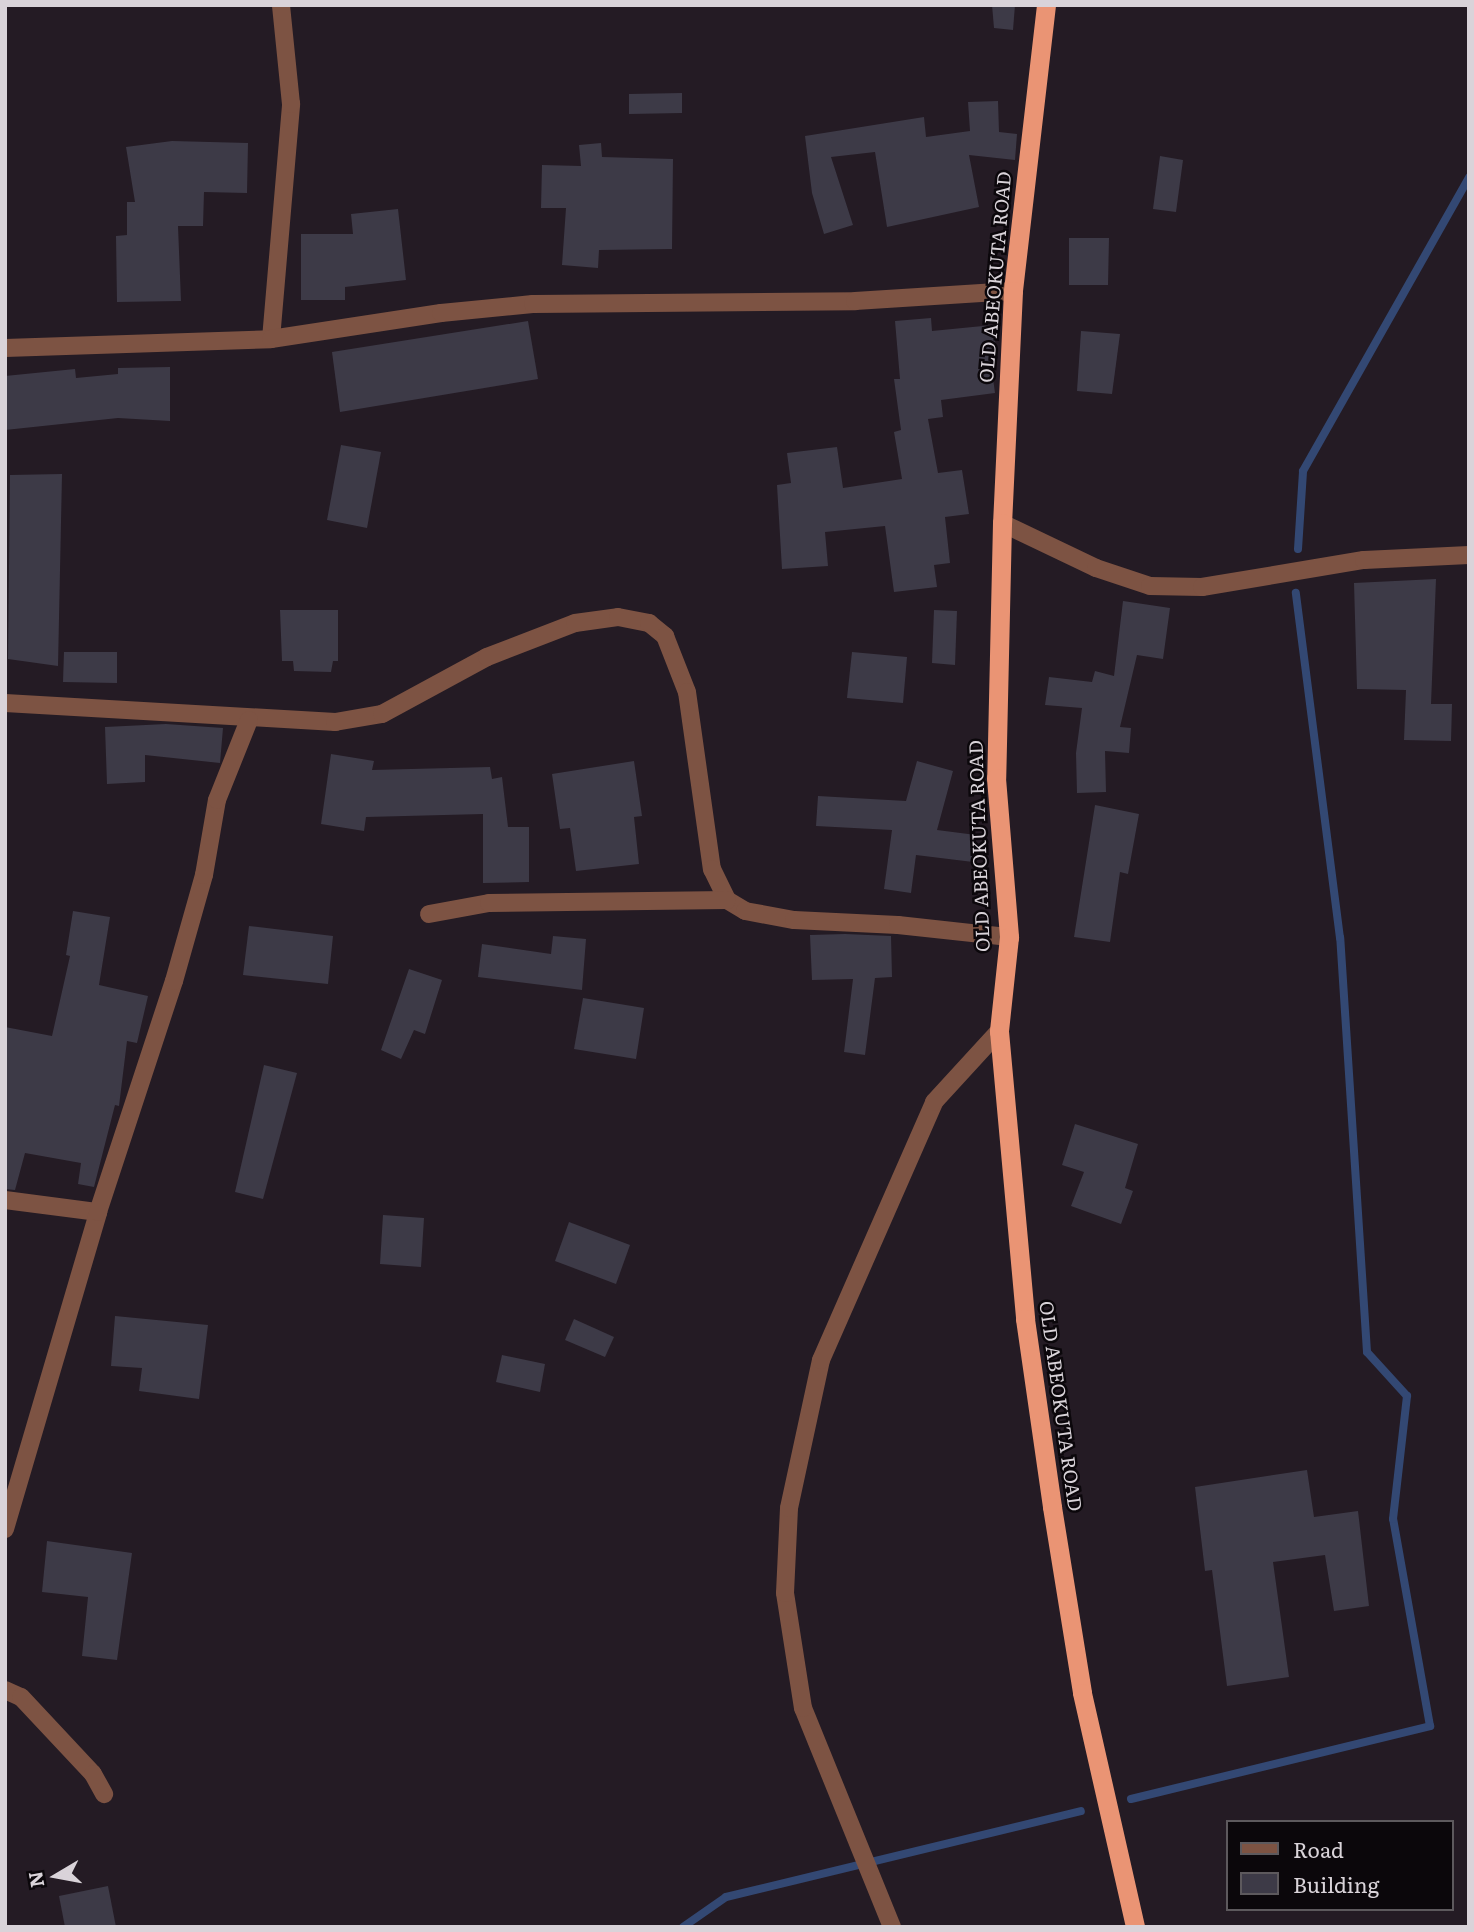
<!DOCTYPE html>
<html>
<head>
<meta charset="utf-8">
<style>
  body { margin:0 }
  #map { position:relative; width:1474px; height:1932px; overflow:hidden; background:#241b24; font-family:Literata,serif }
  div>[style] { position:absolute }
  .stream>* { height:8px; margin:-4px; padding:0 4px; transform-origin:4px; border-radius:4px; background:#334873 }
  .building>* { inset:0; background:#3d3a47 }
  .minor>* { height:18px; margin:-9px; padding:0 9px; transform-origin:9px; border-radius:9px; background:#7d5343 }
  .trunk>* { height:19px; margin:-9.5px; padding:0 9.5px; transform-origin:9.5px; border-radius:9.5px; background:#ea9474 }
  span { translate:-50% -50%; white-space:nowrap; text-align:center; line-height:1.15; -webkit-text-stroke:5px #0b070b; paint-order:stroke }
  .street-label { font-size:19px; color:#d9d3d9 }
  .frame { position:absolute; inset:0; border:7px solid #d9d3d9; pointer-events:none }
  .legend { position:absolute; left:1226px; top:1820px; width:228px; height:91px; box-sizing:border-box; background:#0b070b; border:2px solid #5d595d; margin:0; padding:9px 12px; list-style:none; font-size:21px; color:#d9d3d9 }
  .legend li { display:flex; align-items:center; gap:14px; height:35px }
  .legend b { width:35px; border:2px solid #5d595d }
  .north { position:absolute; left:21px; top:1841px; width:70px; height:70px; -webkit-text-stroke:5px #0b070b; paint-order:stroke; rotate:260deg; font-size:19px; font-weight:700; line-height:28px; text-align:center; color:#d9d3d9 }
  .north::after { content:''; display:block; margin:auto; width:24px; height:32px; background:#d9d3d9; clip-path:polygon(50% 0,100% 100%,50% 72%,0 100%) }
</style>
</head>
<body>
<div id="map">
  <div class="stream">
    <i style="left:1298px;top:549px;width:78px;rotate:-86.3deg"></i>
    <i style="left:1303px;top:471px;width:338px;rotate:-60.5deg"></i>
    <i style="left:1131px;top:1799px;width:308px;rotate:-13.7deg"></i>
    <i style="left:1430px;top:1726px;width:210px;rotate:-100.1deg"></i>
    <i style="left:1393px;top:1519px;width:124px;rotate:-83.5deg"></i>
    <i style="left:1407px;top:1396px;width:59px;rotate:-132.3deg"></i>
    <i style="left:1367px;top:1352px;width:415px;rotate:-93.7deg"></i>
    <i style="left:1340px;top:938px;width:348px;rotate:-97.3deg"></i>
    <i style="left:683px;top:1927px;width:52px;rotate:-34.9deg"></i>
    <i style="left:726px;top:1897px;width:365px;rotate:-13.6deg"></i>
  </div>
  <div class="building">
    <i style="clip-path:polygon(992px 5px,1015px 5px,1013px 30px,994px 28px)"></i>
    <i style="clip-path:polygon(682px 93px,682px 113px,629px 114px,629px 94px)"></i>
    <i style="clip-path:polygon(998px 101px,999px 132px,1017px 134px,1015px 160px,969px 155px,979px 207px,887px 227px,875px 152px,831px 157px,853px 225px,824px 234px,812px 193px,805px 136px,924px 117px,926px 137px,970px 131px,968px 102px)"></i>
    <i style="clip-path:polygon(172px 141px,248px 143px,247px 193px,204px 192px,203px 226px,178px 226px,181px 301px,117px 302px,116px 236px,127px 235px,127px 202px,135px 202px,126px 147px)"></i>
    <i style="clip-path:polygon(601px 143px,602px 157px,673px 159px,672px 249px,599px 250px,598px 268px,562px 265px,566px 208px,541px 208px,542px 165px,581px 166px,579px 145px)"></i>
    <i style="clip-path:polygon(1160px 156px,1183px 160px,1176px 212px,1153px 209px)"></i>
    <i style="clip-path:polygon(398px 209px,406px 280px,345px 287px,345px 300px,301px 300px,301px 234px,353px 234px,351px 214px)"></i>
    <i style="clip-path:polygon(1069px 238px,1109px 238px,1108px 285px,1069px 285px)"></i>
    <i style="clip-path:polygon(931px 318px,932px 331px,993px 325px,996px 348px,989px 349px,995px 393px,941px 400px,943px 417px,928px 419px,938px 473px,962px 470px,969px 514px,945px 517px,950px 563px,934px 565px,937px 587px,894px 592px,885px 526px,825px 532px,828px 566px,782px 569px,777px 485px,791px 483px,787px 453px,837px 447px,843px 488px,902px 479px,894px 432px,901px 430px,894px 379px,900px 379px,895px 321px)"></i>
    <i style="clip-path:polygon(528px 321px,538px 379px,340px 412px,332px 352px)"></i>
    <i style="clip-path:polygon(1081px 331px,1120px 334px,1112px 394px,1077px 391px)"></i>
    <i style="clip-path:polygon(170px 367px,170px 421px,118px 418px,5px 430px,5px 376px,75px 369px,76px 378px,118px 374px,118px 368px)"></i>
    <i style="clip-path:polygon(341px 445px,381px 452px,367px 528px,327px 520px)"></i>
    <i style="clip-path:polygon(62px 474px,58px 666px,8px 659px,10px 475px)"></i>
    <i style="clip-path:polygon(1436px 579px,1431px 704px,1452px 704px,1451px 741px,1404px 740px,1406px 690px,1357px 689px,1354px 583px)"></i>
    <i style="clip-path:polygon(1123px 601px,1170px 608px,1163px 659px,1137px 655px,1120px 727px,1131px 728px,1129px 753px,1105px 751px,1106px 792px,1077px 793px,1076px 753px,1082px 708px,1045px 705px,1049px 677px,1092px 682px,1095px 671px,1114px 676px)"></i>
    <i style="clip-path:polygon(280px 610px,338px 610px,338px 661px,333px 661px,331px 672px,294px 671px,293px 661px,282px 661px)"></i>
    <i style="clip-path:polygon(934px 610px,957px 611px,955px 665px,932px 663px)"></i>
    <i style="clip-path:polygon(64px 652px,117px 652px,117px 683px,63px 682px)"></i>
    <i style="clip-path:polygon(852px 652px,907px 657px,903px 703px,847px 698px)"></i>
    <i style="clip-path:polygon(166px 724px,223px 728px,220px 763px,145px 755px,145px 782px,107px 784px,105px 727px)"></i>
    <i style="clip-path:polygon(331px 754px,374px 761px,372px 770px,490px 767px,492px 779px,502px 777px,508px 827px,529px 827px,529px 882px,483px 883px,483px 814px,366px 817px,364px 831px,321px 824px)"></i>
    <i style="clip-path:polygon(634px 761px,642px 816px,634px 817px,639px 864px,576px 871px,570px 828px,560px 829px,552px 774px)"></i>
    <i style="clip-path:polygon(917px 761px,953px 771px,937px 830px,976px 835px,973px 862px,916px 855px,911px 893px,884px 889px,892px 830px,816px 826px,818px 796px,906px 801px)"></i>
    <i style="clip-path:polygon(1095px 805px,1139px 814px,1128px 874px,1120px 872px,1110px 942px,1074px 937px)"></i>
    <i style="clip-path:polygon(73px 911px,110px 917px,99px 985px,148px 996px,137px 1043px,127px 1041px,119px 1106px,115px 1105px,94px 1187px,78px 1184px,81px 1163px,25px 1153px,15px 1190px,5px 1189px,5px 1027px,52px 1036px,70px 956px,66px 955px)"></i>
    <i style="clip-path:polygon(249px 926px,333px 936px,328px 984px,243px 975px)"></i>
    <i style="clip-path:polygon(845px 934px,891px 936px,892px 977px,875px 978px,865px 1055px,844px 1052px,853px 979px,812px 980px,810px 935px)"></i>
    <i style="clip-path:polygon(553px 936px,586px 939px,582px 990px,478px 977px,482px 944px,551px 954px)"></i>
    <i style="clip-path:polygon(409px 969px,442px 980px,425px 1034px,414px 1030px,401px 1059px,381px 1050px)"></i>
    <i style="clip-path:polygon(583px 998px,644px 1008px,636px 1059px,574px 1049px)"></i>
    <i style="clip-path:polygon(264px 1065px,297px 1073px,263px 1199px,235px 1192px)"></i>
    <i style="clip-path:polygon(1075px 1124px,1138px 1144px,1125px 1188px,1133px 1191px,1121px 1224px,1071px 1206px,1084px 1172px,1062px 1165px)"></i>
    <i style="clip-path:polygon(383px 1215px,424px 1218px,421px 1267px,380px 1264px)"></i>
    <i style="clip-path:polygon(569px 1222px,630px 1245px,616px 1284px,555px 1261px)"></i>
    <i style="clip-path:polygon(115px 1316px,208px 1325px,199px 1399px,139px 1391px,142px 1368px,111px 1366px)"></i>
    <i style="clip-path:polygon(574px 1319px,614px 1337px,605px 1357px,565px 1340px)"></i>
    <i style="clip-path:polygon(502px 1355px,545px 1364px,540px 1392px,496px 1382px)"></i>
    <i style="clip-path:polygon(1307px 1470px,1314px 1517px,1358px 1511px,1369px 1606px,1334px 1611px,1325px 1555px,1273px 1562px,1289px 1677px,1227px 1686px,1212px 1570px,1205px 1571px,1195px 1487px)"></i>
    <i style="clip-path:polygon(47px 1541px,132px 1553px,117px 1660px,82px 1656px,88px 1597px,42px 1592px)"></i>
    <i style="clip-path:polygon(108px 1886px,116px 1927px,65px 1927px,59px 1896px)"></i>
  </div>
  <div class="minor">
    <i style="left:271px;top:339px;width:236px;rotate:-85.1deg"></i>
    <i style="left:291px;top:104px;width:100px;rotate:-95.8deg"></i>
    <i style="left:5px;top:348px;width:266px;rotate:-1.9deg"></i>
    <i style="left:271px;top:339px;width:172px;rotate:-8.7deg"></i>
    <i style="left:441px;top:313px;width:92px;rotate:-5.6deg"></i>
    <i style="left:533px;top:304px;width:322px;rotate:-0.5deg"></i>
    <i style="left:855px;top:301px;width:158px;rotate:-3.6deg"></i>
    <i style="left:1002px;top:523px;width:104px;rotate:25.6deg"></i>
    <i style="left:1096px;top:568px;width:57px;rotate:18.4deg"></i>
    <i style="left:1150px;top:586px;width:52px;rotate:1.1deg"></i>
    <i style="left:1202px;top:587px;width:164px;rotate:-9.5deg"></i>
    <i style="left:1364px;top:560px;width:105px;rotate:-2.7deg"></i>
    <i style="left:5px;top:703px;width:331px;rotate:3.3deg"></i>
    <i style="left:335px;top:722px;width:48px;rotate:-9.7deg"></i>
    <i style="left:382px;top:714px;width:119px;rotate:-28.5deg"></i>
    <i style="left:487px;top:657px;width:94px;rotate:-21.1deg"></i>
    <i style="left:575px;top:623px;width:43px;rotate:-7.9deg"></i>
    <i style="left:618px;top:617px;width:32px;rotate:11deg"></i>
    <i style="left:649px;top:623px;width:21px;rotate:39deg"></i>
    <i style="left:665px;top:636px;width:60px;rotate:68.6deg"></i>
    <i style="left:687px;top:692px;width:179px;rotate:82deg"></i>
    <i style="left:712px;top:869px;width:34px;rotate:64deg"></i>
    <i style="left:727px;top:900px;width:21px;rotate:31deg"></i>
    <i style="left:745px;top:911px;width:50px;rotate:10.4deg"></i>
    <i style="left:794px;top:920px;width:104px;rotate:2.8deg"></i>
    <i style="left:898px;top:925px;width:112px;rotate:6.2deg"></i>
    <i style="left:429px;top:914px;width:61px;rotate:-10.4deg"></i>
    <i style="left:489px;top:903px;width:238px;rotate:-0.7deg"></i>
    <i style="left:5px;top:1200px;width:94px;rotate:7.4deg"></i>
    <i style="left:5px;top:1529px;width:330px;rotate:-73.6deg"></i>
    <i style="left:98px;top:1212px;width:243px;rotate:-71.8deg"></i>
    <i style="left:174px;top:981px;width:110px;rotate:-74.2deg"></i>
    <i style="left:204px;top:875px;width:76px;rotate:-80.2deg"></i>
    <i style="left:217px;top:800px;width:86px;rotate:-68.2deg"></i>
    <i style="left:5px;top:1690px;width:17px;rotate:24deg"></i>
    <i style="left:21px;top:1697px;width:105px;rotate:46.9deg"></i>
    <i style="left:93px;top:1774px;width:23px;rotate:61deg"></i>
    <i style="left:892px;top:1927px;width:236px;rotate:-112.1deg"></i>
    <i style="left:803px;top:1708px;width:116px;rotate:-98.9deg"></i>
    <i style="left:785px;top:1593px;width:85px;rotate:-87.3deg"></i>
    <i style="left:789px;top:1508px;width:151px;rotate:-77.8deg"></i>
    <i style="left:821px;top:1360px;width:282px;rotate:-66.3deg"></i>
    <i style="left:934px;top:1102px;width:96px;rotate:-47.5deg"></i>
  </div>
  <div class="trunk">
    <i style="left:1046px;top:5px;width:288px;rotate:96.6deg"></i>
    <i style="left:1013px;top:291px;width:232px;rotate:92.7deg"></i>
    <i style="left:1002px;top:523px;width:255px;rotate:91.3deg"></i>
    <i style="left:996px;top:778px;width:160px;rotate:85.3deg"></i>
    <i style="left:1009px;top:937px;width:95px;rotate:96.1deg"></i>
    <i style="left:999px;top:1031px;width:289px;rotate:84.8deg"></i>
    <i style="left:1025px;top:1319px;width:190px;rotate:81.8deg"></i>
    <i style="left:1052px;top:1507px;width:188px;rotate:80.8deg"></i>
    <i style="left:1082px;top:1693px;width:240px;rotate:77.2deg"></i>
  </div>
  <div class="street-label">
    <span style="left:995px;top:277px;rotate:-85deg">OLD ABEOKUTA ROAD</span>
    <span style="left:979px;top:846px;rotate:-92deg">OLD ABEOKUTA ROAD</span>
    <span style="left:1061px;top:1406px;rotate:82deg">OLD ABEOKUTA ROAD</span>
  </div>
  <div class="frame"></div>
  <ul class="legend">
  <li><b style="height:9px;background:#7d5343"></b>Road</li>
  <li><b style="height:19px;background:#3d3a47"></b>Building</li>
  </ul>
  <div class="north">N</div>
</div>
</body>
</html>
